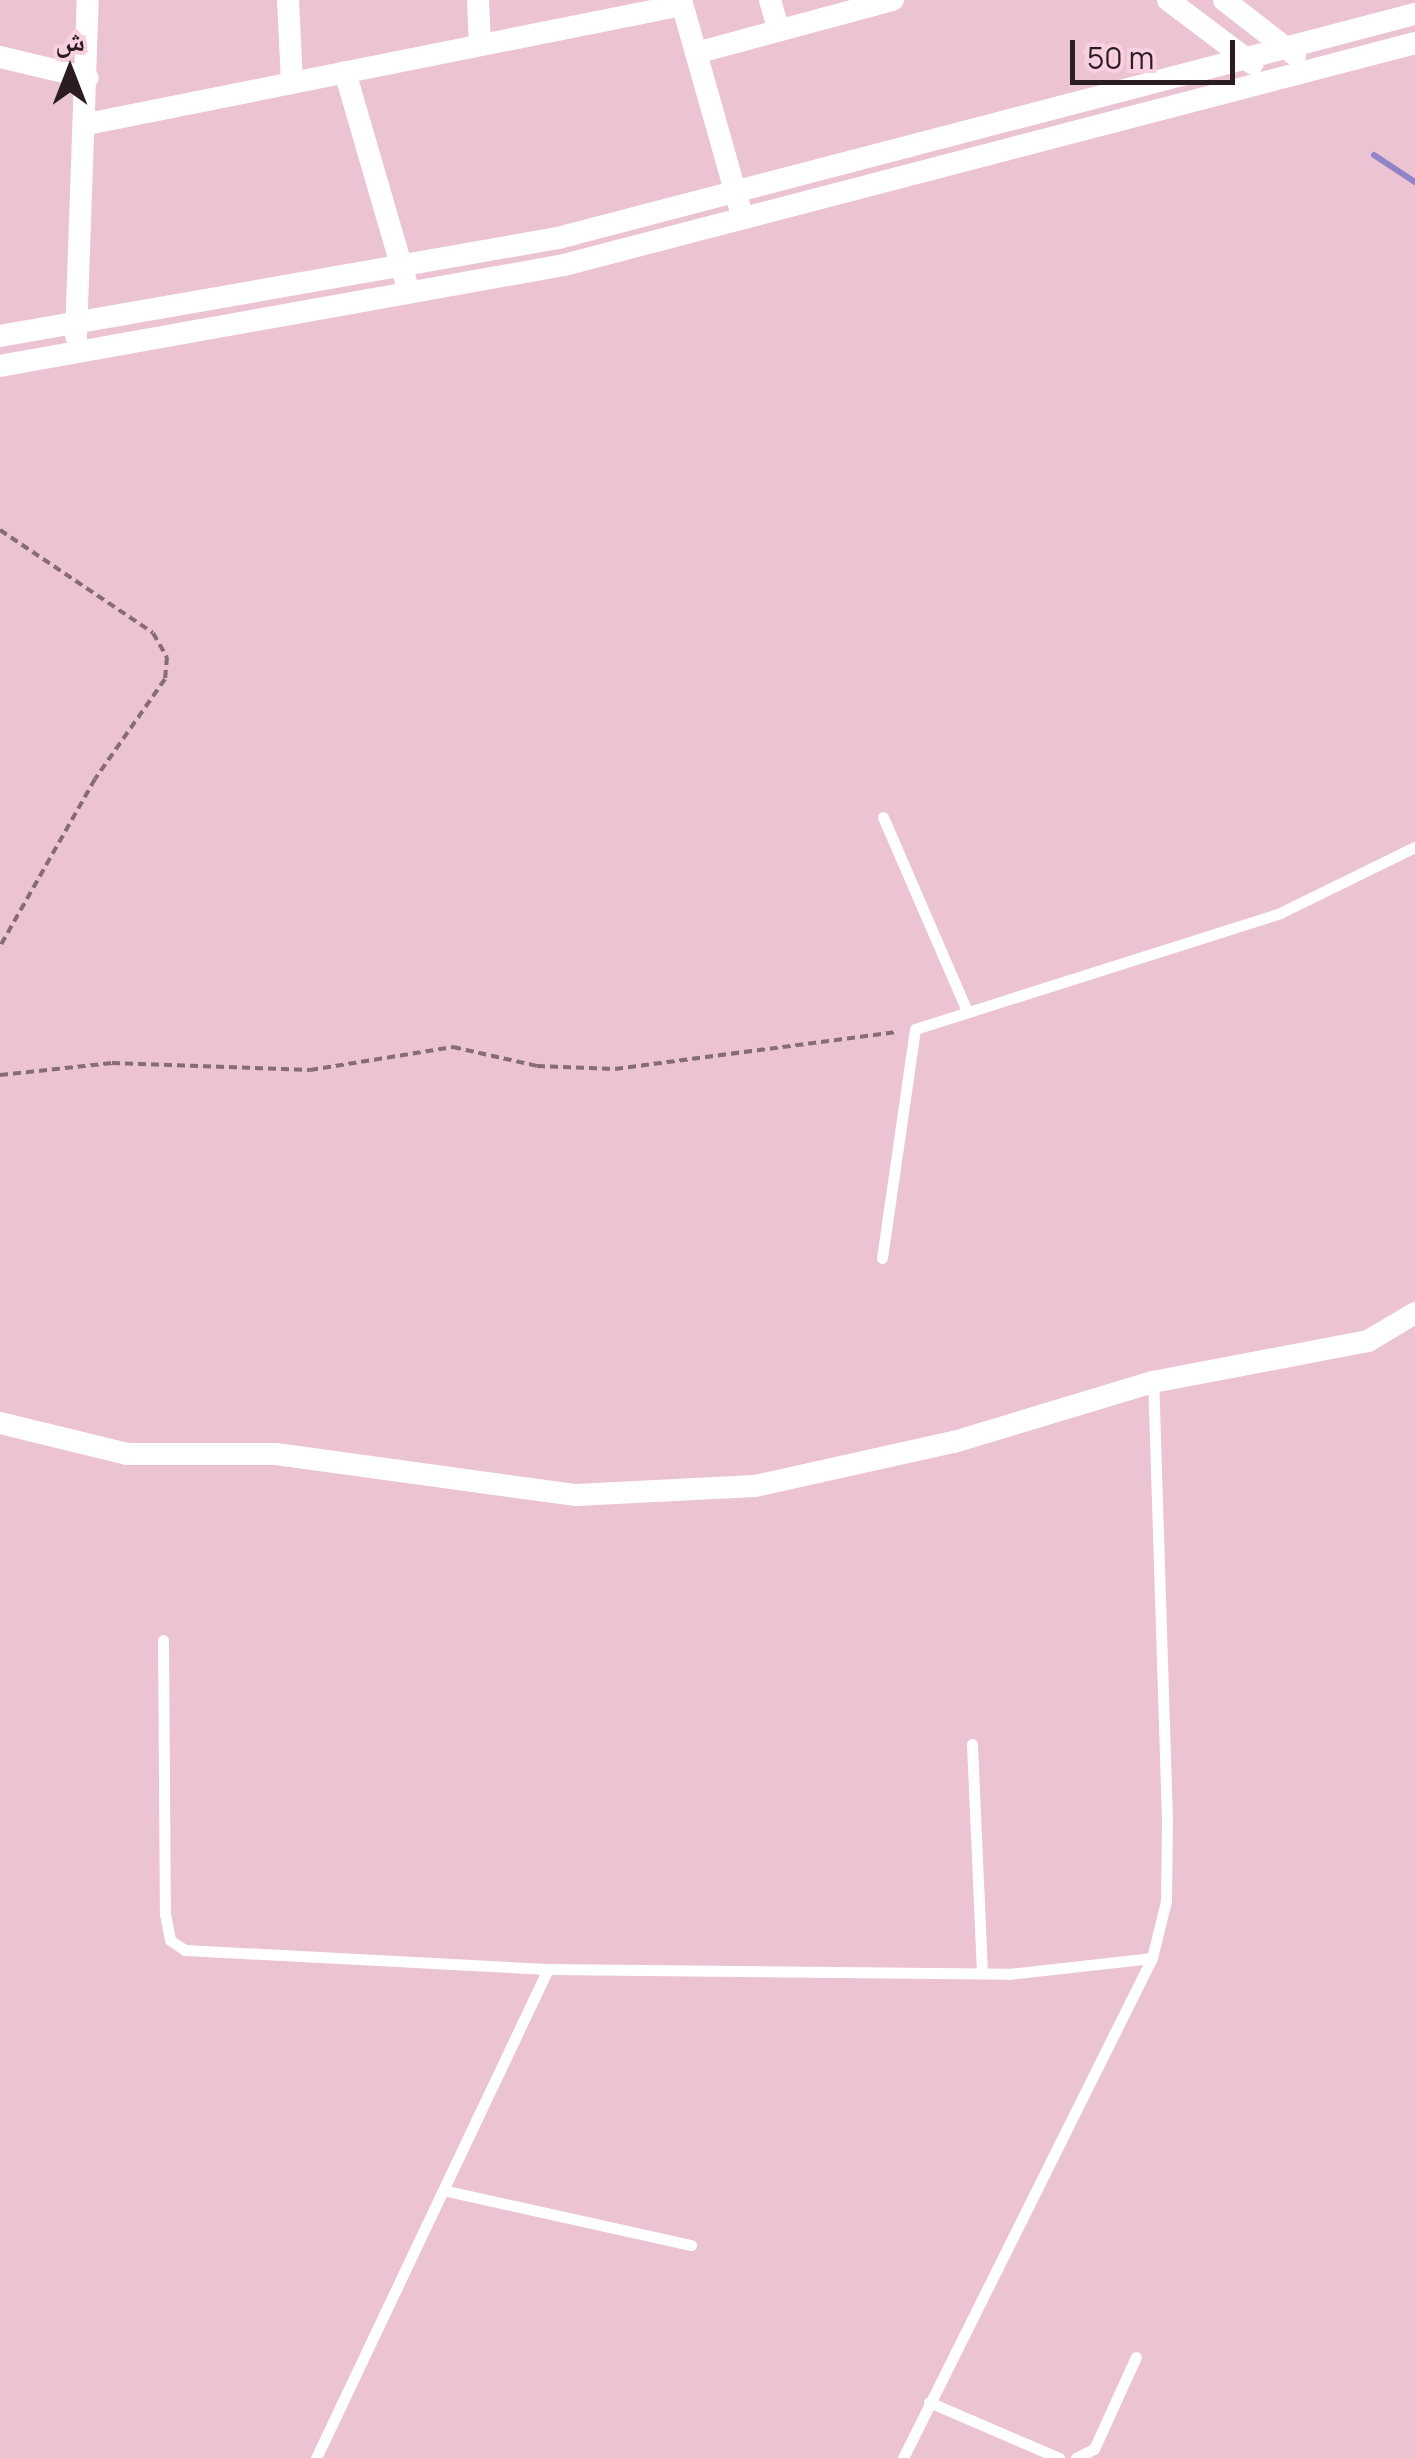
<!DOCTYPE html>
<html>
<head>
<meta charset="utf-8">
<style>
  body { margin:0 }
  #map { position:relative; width:1415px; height:2458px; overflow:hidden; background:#ebc3d3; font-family:Manrope,"Noto Naskh Arabic",sans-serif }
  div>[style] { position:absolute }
  .stream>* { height:6px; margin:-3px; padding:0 3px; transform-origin:3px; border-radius:3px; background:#9085c4 }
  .path>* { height:4px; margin-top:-2px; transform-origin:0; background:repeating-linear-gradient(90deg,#866c77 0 8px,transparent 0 13px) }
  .service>* { height:11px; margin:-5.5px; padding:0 5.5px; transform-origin:5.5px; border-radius:5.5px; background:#fff }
  .minor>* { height:22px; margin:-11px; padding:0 11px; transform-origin:11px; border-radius:11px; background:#fff }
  span { translate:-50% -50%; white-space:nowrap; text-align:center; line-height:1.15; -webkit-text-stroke:9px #f9d0e1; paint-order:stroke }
  .north { position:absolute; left:20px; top:20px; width:100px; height:100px; -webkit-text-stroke:8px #f9d0e1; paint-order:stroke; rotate:0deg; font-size:28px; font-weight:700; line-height:40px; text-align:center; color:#2a1c22 }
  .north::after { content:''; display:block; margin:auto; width:35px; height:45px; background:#2a1c22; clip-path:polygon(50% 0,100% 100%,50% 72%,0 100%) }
  .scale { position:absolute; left:1070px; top:40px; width:165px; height:45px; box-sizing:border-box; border:5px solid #2a1c22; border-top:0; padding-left:12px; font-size:30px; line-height:35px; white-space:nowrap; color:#2a1c22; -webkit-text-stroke:8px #f9d0e1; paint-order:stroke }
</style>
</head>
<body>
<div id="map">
  <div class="stream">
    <i style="left:1374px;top:155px;width:49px;rotate:33.4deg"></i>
  </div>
  <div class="path">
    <i style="left:0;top:530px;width:184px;rotate:33.9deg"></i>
    <i style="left:153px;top:633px;width:28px;rotate:60deg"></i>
    <i style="left:167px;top:657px;width:22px;rotate:95deg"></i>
    <i style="left:165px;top:679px;width:122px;rotate:125deg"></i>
    <i style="left:95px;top:779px;width:192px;rotate:119.6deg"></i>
    <i style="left:0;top:1075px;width:113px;rotate:-6.1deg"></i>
    <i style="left:112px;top:1063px;width:198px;rotate:2deg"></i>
    <i style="left:310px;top:1070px;width:145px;rotate:-9.1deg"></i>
    <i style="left:453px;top:1047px;width:86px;rotate:12.7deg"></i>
    <i style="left:537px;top:1066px;width:78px;rotate:2.2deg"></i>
    <i style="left:615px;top:1069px;width:284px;rotate:-7.5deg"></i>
  </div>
  <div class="service">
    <i style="left:883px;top:817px;width:211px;rotate:66.6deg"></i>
    <i style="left:882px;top:1258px;width:231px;rotate:-81.8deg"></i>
    <i style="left:915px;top:1029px;width:383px;rotate:-17.6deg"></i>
    <i style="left:1280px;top:913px;width:150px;rotate:-26.1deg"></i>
    <i style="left:163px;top:1640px;width:274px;rotate:89.6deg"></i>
    <i style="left:165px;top:1914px;width:26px;rotate:79deg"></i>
    <i style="left:170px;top:1940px;width:18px;rotate:34deg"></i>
    <i style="left:185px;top:1950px;width:363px;rotate:3deg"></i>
    <i style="left:548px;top:1969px;width:460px;rotate:0.6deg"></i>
    <i style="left:1008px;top:1974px;width:145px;rotate:-6.3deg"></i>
    <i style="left:1152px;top:1958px;width:59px;rotate:-76.2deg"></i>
    <i style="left:1166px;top:1901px;width:81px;rotate:-89.3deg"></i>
    <i style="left:1167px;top:1820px;width:438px;rotate:-91.8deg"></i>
    <i style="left:972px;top:1744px;width:229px;rotate:87.5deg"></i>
    <i style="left:447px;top:2191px;width:250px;rotate:12.5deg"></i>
    <i style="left:929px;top:2402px;width:142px;rotate:23.3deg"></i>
    <i style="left:316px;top:2458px;width:541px;rotate:-64.62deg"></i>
    <i style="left:903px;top:2458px;width:559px;rotate:-63.53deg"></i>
    <i style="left:1076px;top:2458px;width:20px;rotate:-27deg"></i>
    <i style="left:1094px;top:2449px;width:101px;rotate:-65.5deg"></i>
  </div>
  <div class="minor">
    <i style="left:288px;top:0;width:83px;rotate:87.2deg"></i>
    <i style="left:478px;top:0;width:45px;rotate:87.5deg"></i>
    <i style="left:681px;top:0;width:216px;rotate:74.2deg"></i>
    <i style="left:770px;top:0;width:32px;rotate:74deg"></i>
    <i style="left:1168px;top:0;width:106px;rotate:37deg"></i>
    <i style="left:1224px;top:0;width:90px;rotate:37.8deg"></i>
    <i style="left:696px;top:53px;width:204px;rotate:-15.1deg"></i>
    <i style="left:0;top:57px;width:90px;rotate:13.4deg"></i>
    <i style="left:345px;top:72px;width:219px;rotate:73.8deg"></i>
    <i style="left:87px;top:124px;width:607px;rotate:-11.31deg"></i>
    <i style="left:0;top:336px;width:567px;rotate:-9.96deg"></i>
    <i style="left:558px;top:238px;width:886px;rotate:-14.65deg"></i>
    <i style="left:76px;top:336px;width:336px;rotate:-88deg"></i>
    <i style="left:0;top:366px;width:573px;rotate:-10.15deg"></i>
    <i style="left:564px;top:265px;width:879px;rotate:-14.62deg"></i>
    <i style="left:0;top:1423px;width:131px;rotate:13.7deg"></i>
    <i style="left:127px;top:1454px;width:149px"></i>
    <i style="left:276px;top:1454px;width:303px;rotate:7.8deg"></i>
    <i style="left:576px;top:1495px;width:179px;rotate:-2.9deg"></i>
    <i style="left:755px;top:1486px;width:204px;rotate:-12.5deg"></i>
    <i style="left:954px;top:1442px;width:208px;rotate:-16.8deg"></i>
    <i style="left:1153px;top:1382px;width:219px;rotate:-10.8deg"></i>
    <i style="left:1368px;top:1341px;width:55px;rotate:-30.8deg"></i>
  </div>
  <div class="north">ش</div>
  <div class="scale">50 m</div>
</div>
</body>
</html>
